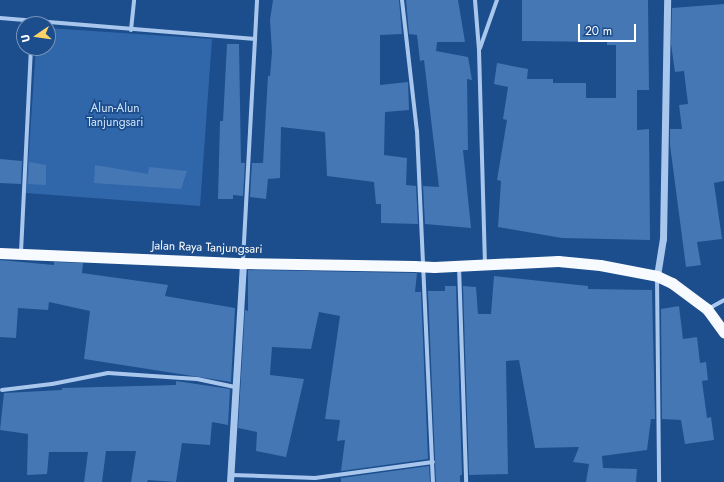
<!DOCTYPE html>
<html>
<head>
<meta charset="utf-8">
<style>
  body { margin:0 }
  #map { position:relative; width:724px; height:482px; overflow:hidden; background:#1c4d8c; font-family:Jost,sans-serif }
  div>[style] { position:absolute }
  .green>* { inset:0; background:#3067aa }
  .building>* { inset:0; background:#4577b4 }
  .minor>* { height:4px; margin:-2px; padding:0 2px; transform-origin:2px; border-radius:2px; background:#a9c7ed }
  .tertiary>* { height:7px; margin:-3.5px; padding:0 3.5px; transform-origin:3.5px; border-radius:3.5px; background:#a9c7ed }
  .trunk>* { height:11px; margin:-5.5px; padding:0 5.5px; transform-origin:5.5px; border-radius:5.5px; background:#f7faff }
  .trunk-bridge>* { height:11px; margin:-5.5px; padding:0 5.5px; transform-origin:5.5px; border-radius:5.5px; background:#f7faff }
  span { translate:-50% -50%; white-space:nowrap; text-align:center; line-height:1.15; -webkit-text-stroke:3.5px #1c4d8c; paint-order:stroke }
  .park-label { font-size:12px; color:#cfe2f9 }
  .street-label { font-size:12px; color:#fff }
  .north { position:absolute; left:16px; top:16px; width:40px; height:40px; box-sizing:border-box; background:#1c4d8c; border:1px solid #7794ba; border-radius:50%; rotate:257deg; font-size:11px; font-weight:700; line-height:16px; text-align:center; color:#fff }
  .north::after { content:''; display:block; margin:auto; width:14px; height:18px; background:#fdd267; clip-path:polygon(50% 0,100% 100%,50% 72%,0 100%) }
  .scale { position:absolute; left:578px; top:24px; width:58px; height:18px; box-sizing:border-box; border:2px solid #fff; border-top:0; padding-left:5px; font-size:12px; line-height:14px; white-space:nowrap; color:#fff; -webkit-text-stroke:3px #1c4d8c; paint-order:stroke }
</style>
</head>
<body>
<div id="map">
  <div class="green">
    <i style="clip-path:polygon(48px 28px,212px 39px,200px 206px,26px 193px,36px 48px,48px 48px)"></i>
  </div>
  <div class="building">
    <i style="clip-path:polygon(273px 0,399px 0,402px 34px,380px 35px,380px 85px,408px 82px,409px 110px,385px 112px,384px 155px,407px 158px,406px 185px,416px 186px,418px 224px,381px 223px,381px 204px,376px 204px,374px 182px,327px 176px,325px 132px,281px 127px,280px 178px,268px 179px,266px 199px,250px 197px,252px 163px,263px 163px,268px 76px,270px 76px,272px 52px,270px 20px)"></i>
    <i style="clip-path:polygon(406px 0,458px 0,465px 42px,437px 42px,436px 51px,468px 57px,472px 80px,467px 79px,468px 150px,463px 150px,471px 228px,425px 224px,423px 186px,439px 187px,424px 60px,420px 61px,417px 35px,409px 34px)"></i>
    <i style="clip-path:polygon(522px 0,648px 0,649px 90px,637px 90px,637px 130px,649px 129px,650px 240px,562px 238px,498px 227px,501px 181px,497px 180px,507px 120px,503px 119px,508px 87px,494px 84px,497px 63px,528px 69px,527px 79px,553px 79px,553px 83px,586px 83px,586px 98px,616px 98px,616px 45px,607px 45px,607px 42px,522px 41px)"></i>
    <i style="clip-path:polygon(724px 4px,724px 181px,714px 183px,722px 239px,697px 242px,701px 265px,686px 267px,670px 145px,670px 129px,682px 129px,679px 105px,688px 104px,684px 71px,675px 72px,671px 44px,672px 8px)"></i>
    <i style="clip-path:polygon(227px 44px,239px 44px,241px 163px,245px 163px,243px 196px,233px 195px,233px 199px,218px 199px,220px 121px,223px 121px)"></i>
    <i style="clip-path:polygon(0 159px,22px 161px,21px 184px,0 183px)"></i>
    <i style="clip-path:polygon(29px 162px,46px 165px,46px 185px,28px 184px)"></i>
    <i style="clip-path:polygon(95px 165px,148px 174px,149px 167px,187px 171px,181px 189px,137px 186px,94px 183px)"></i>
    <i style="clip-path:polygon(0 260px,54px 265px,54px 262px,83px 263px,82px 273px,168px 285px,165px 296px,235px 308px,231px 382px,84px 359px,90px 311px,49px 302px,48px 310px,18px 308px,16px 338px,0 337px)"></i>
    <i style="clip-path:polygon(248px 270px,417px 273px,415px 292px,421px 292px,428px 459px,341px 471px,345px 440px,337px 441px,340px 420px,325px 419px,340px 316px,319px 312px,311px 349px,272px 347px,270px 375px,304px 379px,286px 457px,256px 451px,257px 432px,238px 428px,245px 310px,248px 311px)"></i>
    <i style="clip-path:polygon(494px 276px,588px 286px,588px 289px,652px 290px,655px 419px,651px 419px,647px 450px,602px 456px,603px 468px,637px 469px,636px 482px,586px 482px,589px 464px,573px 462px,579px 447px,535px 448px,519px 360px,506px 361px,508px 474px,469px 475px,463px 286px,476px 287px,478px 314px,491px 314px)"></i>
    <i style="clip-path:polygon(445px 286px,456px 286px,462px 475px,460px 475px,460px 482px,436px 482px,428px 291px,445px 291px)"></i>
    <i style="clip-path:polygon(679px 306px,683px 339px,697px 337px,700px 363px,706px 362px,708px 380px,702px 381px,707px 418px,711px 417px,714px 440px,685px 444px,681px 420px,662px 419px,661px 309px)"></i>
    <i style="clip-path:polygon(176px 381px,230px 389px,228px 425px,212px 422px,210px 445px,182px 443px,176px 482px,148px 480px,147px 482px,131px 482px,136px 451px,106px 451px,102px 482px,84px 482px,88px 452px,49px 452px,47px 474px,27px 475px,28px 434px,0 430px,4px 393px,62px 390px,62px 388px,176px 385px)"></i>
    <i style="clip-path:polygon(429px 466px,430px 482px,341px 482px,341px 478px)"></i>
  </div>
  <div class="minor">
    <i style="left:402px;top:0;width:132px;rotate:83.5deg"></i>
    <i style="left:417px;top:131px;width:351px;rotate:87.4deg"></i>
    <i style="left:475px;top:0;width:50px;rotate:85.4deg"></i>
    <i style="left:479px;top:50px;width:213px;rotate:88.4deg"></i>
    <i style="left:0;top:18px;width:256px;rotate:4.7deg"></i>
    <i style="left:255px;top:39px;width:224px;rotate:93.1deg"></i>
    <i style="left:131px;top:30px;width:30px;rotate:-84deg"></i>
    <i style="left:255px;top:39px;width:39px;rotate:-87deg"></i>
    <i style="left:480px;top:48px;width:51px;rotate:-70.5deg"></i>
    <i style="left:21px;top:252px;width:204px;rotate:-87.2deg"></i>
    <i style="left:459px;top:266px;width:216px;rotate:88.1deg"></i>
    <i style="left:657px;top:278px;width:204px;rotate:89.4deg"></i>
    <i style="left:708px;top:309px;width:18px;rotate:-29deg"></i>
    <i style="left:2px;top:390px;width:50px;rotate:-6.8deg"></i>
    <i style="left:52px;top:384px;width:57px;rotate:-11.1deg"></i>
    <i style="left:108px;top:373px;width:89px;rotate:3.9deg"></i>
    <i style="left:197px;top:379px;width:40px;rotate:12deg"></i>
    <i style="left:231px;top:475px;width:84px;rotate:2deg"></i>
    <i style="left:315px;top:478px;width:119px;rotate:-7.7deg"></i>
  </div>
  <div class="tertiary">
    <i style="left:657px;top:276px;width:37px;rotate:-81deg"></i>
    <i style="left:663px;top:239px;width:239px;rotate:-89deg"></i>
    <i style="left:230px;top:482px;width:219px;rotate:-86.6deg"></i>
  </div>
  <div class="trunk">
    <i style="left:0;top:253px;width:243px;rotate:2.4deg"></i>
    <i style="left:243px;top:263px;width:171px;rotate:1deg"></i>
    <i style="left:434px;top:267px;width:124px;rotate:-2.8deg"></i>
    <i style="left:558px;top:261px;width:42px;rotate:5.4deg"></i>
    <i style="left:600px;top:265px;width:58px;rotate:10.9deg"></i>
    <i style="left:657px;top:276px;width:17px;rotate:25deg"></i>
    <i style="left:672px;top:283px;width:44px;rotate:36.6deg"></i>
    <i style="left:707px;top:309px;width:29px;rotate:54deg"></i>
  </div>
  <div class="trunk-bridge">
    <i style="left:414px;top:266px;width:20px;rotate:3deg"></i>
  </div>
  <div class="park-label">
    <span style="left:115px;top:116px">Alun-Alun<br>Tanjungsari</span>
  </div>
  <div class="street-label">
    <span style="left:207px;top:248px;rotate:2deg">Jalan Raya Tanjungsari</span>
  </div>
  <div class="north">U</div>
  <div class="scale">20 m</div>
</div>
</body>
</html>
